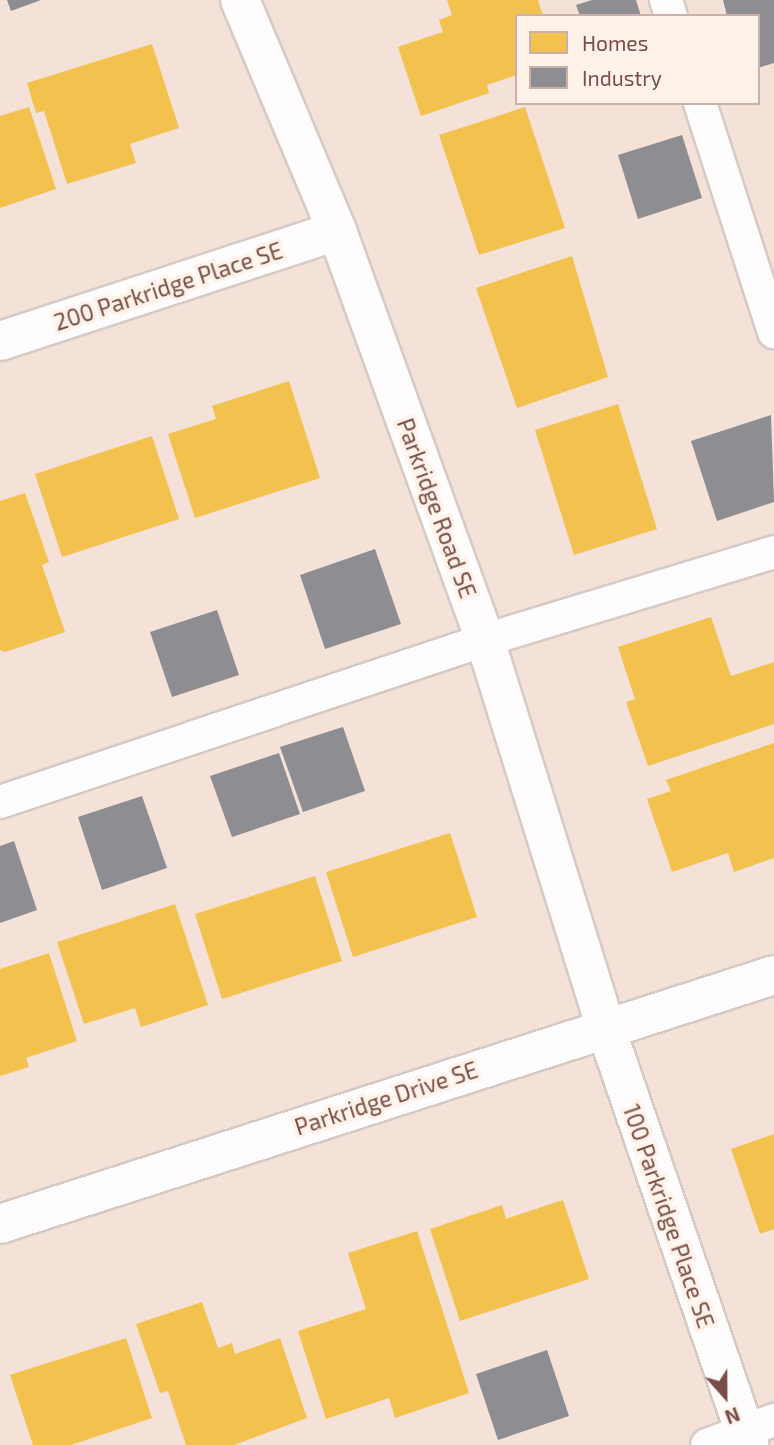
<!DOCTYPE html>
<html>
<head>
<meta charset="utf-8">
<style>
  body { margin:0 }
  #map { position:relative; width:774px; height:1445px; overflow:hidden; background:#f8eee8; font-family:"Exo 2",sans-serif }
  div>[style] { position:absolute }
  .residential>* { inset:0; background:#f4e2d8 }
  .homes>* { inset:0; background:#f2c14e }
  .industry>* { inset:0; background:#8d8d92 }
  .roads { filter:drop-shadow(2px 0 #d6cac5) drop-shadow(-2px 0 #d6cac5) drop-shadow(0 2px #d6cac5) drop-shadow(0 -2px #d6cac5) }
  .lane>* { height:32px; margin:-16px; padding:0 16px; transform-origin:16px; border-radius:16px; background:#fefcfc }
  .street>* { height:38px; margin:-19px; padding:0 19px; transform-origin:19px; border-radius:19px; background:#fefcfc }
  span { translate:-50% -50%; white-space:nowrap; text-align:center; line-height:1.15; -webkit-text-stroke:7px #fff2e9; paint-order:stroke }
  .street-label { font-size:23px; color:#774e47 }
  .legend { position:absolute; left:515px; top:14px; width:245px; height:91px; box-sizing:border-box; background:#fff2e9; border:2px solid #c9b0a8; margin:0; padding:9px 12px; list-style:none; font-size:21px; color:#774e47 }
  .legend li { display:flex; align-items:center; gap:14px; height:35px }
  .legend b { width:35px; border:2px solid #c9b0a8 }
  .north { position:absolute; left:690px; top:1361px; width:70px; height:70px; -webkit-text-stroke:5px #fff2e9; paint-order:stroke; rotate:159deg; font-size:19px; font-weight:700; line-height:28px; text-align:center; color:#774e47 }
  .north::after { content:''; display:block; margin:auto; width:24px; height:32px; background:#774e47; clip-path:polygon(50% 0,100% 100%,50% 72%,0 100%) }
</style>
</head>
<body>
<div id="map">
  <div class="residential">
    <i style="clip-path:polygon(evenodd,0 0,774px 0,774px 1445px,0 1445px,0 0,517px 16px,758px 16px,758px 103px,517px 103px,517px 16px)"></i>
  </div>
  <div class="homes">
    <i style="clip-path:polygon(447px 0,538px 0,543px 16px,517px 16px,517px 75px,487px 85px,489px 93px,421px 116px,398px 47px,443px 32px,439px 20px,452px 15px)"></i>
    <i style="clip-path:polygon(152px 44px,179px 128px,130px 144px,136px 163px,67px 184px,44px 111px,36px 113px,27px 83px)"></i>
    <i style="clip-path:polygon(29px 107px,56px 189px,0 208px,0 116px)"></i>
    <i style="clip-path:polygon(525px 107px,565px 228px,479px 255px,439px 135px)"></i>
    <i style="clip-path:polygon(572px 256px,608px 377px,517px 408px,476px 288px)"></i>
    <i style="clip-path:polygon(289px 381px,320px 478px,195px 518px,168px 434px,216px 419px,212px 406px)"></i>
    <i style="clip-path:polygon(618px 404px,657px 529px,574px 555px,535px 430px)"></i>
    <i style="clip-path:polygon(152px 436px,179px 519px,62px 557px,35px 474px)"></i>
    <i style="clip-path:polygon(25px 493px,49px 562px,42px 565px,65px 632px,5px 652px,0 650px,0 501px)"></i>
    <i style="clip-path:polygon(711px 617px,731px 676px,774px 662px,774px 724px,648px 766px,626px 702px,635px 699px,618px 647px)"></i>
    <i style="clip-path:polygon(774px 743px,774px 858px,734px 872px,728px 853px,672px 872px,647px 799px,671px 791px,666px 780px)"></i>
    <i style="clip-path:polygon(450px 833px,477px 917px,353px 957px,326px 872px)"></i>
    <i style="clip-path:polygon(315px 876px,342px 961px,222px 999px,195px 914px)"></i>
    <i style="clip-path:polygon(175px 904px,208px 1005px,141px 1027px,135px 1008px,84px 1024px,57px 942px)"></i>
    <i style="clip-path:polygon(49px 953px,77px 1041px,26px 1058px,29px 1067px,0 1076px,0 969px)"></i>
    <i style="clip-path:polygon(774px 1134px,774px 1229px,760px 1234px,731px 1149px)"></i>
    <i style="clip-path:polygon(563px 1200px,589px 1279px,460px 1321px,430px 1229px,502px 1205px,506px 1219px)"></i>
    <i style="clip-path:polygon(417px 1231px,469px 1393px,395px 1418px,389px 1398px,326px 1419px,298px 1331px,366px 1309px,348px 1253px)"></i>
    <i style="clip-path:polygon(202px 1302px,218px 1348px,232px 1343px,235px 1354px,280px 1338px,307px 1418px,234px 1445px,186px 1445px,168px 1391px,160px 1393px,136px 1324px)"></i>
    <i style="clip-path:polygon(126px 1338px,152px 1418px,71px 1445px,33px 1445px,10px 1375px)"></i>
  </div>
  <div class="industry">
    <i style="clip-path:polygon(7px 0,41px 0,11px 11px)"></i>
    <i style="clip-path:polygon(592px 0,636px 0,641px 16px,580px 16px,576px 5px)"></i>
    <i style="clip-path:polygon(723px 0,774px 0,774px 63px,758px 68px,758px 16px,727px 16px)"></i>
    <i style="clip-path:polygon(682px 135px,702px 198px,638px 219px,618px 155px)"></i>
    <i style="clip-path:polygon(771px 415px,774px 502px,717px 521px,691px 441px)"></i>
    <i style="clip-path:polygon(375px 549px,401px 624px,325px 649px,300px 575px)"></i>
    <i style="clip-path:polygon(217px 610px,239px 675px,172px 697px,150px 632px)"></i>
    <i style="clip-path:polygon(343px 727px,365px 791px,303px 812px,280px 747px)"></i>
    <i style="clip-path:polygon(279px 753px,300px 814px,232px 837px,210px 776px)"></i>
    <i style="clip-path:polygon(142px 796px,167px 868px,102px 890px,78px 817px)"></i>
    <i style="clip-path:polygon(14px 841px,37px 910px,0 923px,0 846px)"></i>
    <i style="clip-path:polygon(547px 1350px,569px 1416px,498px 1440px,476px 1374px)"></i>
  </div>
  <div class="roads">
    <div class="lane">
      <i style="left:666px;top:0;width:17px;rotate:73deg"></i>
      <i style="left:700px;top:103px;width:241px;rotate:72.1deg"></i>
      <i style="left:0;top:802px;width:511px;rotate:-18.47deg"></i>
      <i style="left:485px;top:640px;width:302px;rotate:-16.9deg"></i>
      <i style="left:707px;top:1445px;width:72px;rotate:-20.5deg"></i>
    </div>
    <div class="street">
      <i style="left:240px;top:0;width:251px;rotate:67.2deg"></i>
      <i style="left:337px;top:231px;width:435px;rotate:70.1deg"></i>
      <i style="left:485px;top:640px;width:404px;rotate:72.7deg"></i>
      <i style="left:605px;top:1026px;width:443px;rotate:71deg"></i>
      <i style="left:0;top:341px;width:354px;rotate:-18.1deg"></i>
      <i style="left:0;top:1224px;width:813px;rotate:-17.83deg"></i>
    </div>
  </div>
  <div class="street-label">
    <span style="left:168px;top:286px;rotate:-18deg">200 Parkridge Place SE</span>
    <span style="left:437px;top:508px;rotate:70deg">Parkridge Road SE</span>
    <span style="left:386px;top:1098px;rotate:-18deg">Parkridge Drive SE</span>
    <span style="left:669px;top:1216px;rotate:71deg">100 Parkridge Place SE</span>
  </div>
  <ul class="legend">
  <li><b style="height:19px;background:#f2c14e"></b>Homes</li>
  <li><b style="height:19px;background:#8d8d92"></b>Industry</li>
  </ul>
  <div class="north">N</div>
</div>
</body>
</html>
